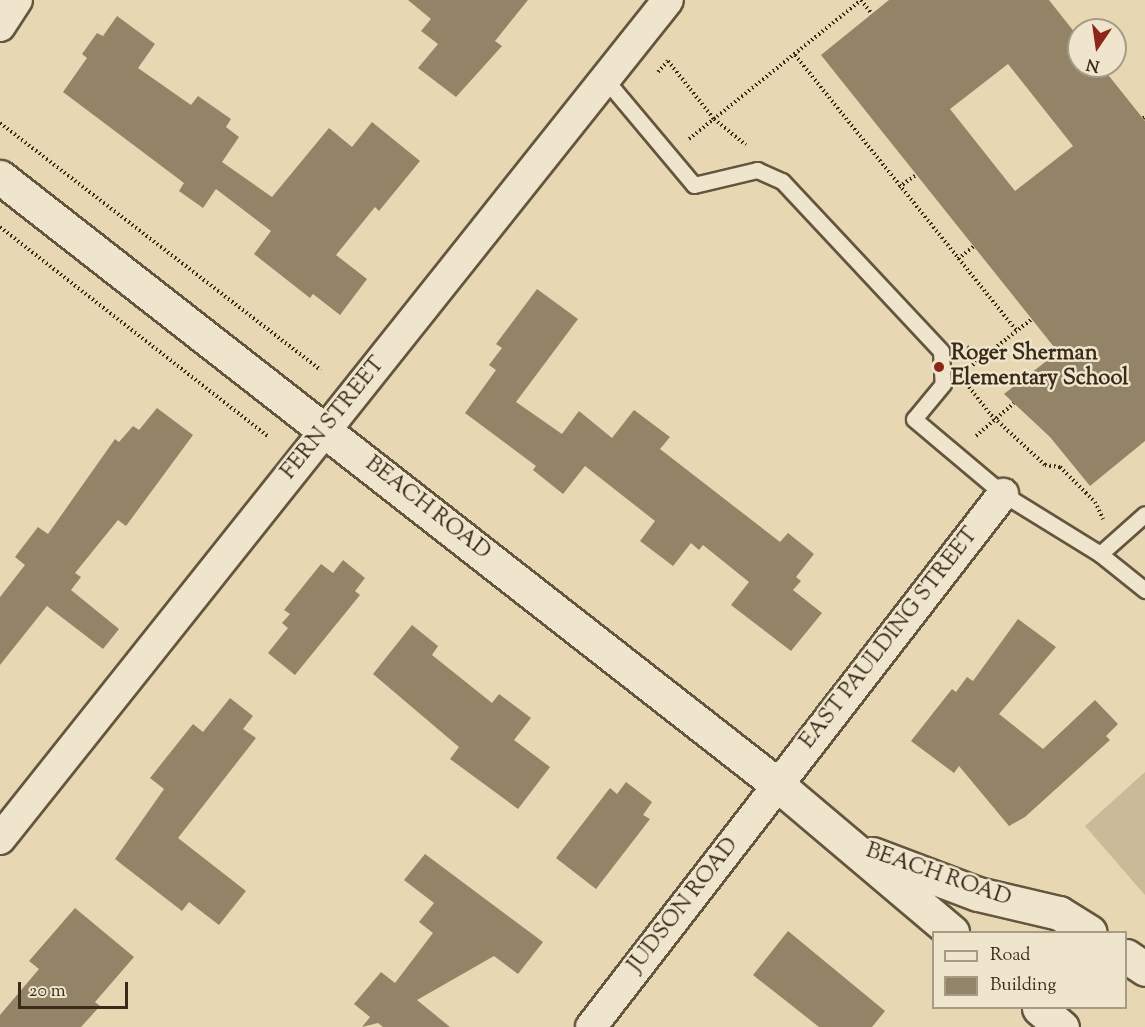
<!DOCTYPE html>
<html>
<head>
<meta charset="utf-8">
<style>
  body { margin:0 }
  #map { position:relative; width:1145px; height:1027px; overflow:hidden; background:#e7d7b2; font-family:"Sorts Mill Goudy",serif }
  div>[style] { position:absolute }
  .green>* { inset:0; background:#c9ba98 }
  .building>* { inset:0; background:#938468 }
  .path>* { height:4px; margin-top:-2px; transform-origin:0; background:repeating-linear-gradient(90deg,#392b18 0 1.5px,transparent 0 4.5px) }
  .roads { filter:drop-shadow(2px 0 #64563e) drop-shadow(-2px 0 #64563e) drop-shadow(0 2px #64563e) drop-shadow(0 -2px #64563e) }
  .lane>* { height:15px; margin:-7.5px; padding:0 7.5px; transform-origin:7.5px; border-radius:7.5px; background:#efe5cd }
  .street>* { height:30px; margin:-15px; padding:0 15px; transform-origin:15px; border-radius:15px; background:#efe5cd }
  .secondary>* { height:33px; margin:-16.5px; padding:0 16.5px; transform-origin:16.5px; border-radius:16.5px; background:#efe5cd }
  .dots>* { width:16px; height:16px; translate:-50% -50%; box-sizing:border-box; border:3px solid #efe5cd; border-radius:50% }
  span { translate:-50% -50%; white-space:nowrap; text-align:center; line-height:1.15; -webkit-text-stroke:5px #efe5cd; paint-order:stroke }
  .poi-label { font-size:22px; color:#392b18; font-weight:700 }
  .left { translate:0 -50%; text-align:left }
  .street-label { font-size:22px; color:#392b18 }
  .legend { position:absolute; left:932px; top:931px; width:195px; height:78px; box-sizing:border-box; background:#efe5cd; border:2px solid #a69b85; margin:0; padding:8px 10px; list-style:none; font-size:18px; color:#392b18 }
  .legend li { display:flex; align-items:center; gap:12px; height:30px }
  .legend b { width:30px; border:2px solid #a69b85 }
  .north { position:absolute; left:1067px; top:18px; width:60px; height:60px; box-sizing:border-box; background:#efe5cd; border:2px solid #a69b85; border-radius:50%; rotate:193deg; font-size:16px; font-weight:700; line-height:24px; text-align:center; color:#392b18 }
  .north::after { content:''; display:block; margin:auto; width:21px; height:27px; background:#8f2418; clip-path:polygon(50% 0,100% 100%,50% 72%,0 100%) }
  .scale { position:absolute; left:18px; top:982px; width:110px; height:27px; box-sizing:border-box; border:3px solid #392b18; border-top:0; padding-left:8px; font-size:18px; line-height:21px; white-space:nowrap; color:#392b18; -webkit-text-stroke:4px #efe5cd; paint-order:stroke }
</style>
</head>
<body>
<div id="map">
  <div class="green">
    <i style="clip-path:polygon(1145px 772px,1145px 895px,1085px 826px)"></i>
  </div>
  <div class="building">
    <i style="clip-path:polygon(408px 0,528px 0,495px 41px,502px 46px,456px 97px,418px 68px,438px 44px,421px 31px,431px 19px)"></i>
    <i style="clip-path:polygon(evenodd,889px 0,1049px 0,1079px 38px,1079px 66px,1101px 66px,1145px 121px,1145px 441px,1090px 486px,1050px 437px,1004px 394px,1058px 352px,821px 55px,889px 0,1008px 64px,1073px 146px,1015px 191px,950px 109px,1008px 64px)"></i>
    <i style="clip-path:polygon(117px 16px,155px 44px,138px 68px,191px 105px,198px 96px,231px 119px,226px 127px,239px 137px,222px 162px,272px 197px,329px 128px,352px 147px,372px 122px,420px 161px,379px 211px,375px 207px,336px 255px,367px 279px,340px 315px,313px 294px,310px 298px,254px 254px,271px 231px,216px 189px,203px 208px,179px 191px,184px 183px,63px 92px,87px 58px,82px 54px,97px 33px,103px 36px)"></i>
    <i style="clip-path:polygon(537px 289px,578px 319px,516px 402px,562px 434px,579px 411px,612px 438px,634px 410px,670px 437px,660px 449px,780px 542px,788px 533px,814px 554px,796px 577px,801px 581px,793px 590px,822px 613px,791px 651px,731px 605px,749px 582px,703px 545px,699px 550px,691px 543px,673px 566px,640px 541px,655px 521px,585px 466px,563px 494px,533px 470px,536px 466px,465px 413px,496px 370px,489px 365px,502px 348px,496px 344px)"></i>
    <i style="clip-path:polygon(157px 408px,193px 435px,126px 526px,118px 520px,75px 573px,81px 577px,71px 590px,119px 629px,103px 649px,47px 606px,0 665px,0 597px,25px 565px,15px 557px,38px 527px,48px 534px,115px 439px,119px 442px,133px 426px,139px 430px)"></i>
    <i style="clip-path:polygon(343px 560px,365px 578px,355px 591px,360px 595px,295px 675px,268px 653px,288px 628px,282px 623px,290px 614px,284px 610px,321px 564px,333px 573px)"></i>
    <i style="clip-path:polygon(1018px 619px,1056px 647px,999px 714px,1043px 749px,1095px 700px,1118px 724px,1106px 736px,1110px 740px,1025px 817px,1009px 826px,959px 766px,954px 773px,911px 741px,952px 689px,956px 692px,967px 677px,973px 681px)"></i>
    <i style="clip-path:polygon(412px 625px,438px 646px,432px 655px,492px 703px,499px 694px,531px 718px,514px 740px,550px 767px,518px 809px,450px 759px,459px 747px,373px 674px)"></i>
    <i style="clip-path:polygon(230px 698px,253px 716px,243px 729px,256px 738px,178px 838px,246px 891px,219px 925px,189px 902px,182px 911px,115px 859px,164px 789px,150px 778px,193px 724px,203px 732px)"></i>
    <i style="clip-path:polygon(626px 782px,652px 802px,643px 815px,650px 819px,596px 889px,556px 858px,610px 788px,617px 794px)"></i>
    <i style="clip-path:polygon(425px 854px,543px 942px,518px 974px,494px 956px,417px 1000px,450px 1027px,383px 1027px,378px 1023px,362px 1027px,370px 1017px,354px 1004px,381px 972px,395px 983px,433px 933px,419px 922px,434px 903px,404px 880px)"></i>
    <i style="clip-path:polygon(75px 908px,134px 957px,95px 1002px,100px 1006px,81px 1027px,0 1027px,0 1015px,39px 969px,29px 961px)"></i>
    <i style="clip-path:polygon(788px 931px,885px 1011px,872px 1027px,819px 1027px,753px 975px)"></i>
  </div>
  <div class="path">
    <i style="left:795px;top:55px;width:354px;rotate:51.2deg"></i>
    <i style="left:658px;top:72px;width:15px;rotate:-48deg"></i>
    <i style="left:668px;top:61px;width:74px;rotate:51.6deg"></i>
    <i style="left:714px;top:119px;width:41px;rotate:39.1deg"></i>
    <i style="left:1143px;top:118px;width:2px;rotate:-27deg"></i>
    <i style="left:0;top:123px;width:405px;rotate:37.6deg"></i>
    <i style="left:689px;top:139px;width:221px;rotate:-38.9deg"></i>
    <i style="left:861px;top:0;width:18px;rotate:52deg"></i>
    <i style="left:899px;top:187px;width:21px;rotate:-35deg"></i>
    <i style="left:0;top:227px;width:341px;rotate:38deg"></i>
    <i style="left:958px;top:259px;width:21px;rotate:-39deg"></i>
    <i style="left:967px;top:347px;width:19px;rotate:32deg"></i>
    <i style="left:969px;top:368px;width:80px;rotate:-37.9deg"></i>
    <i style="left:969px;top:387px;width:36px;rotate:52deg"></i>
    <i style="left:991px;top:415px;width:74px;rotate:42.8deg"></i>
    <i style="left:1045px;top:465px;width:15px;rotate:8deg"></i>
    <i style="left:1060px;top:467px;width:49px;rotate:45deg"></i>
    <i style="left:1095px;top:502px;width:19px;rotate:65deg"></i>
    <i style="left:976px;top:436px;width:50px;rotate:-41deg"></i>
  </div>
  <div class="roads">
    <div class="lane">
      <i style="left:605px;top:79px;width:138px;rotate:50deg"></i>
      <i style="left:694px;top:185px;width:65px;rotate:-13.4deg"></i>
      <i style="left:757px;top:170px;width:27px;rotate:24deg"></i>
      <i style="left:782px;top:181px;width:233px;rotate:46.9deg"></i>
      <i style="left:941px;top:351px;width:33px;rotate:87deg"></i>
      <i style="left:943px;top:384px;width:45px;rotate:129.6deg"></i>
      <i style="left:914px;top:419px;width:116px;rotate:40.1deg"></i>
      <i style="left:1003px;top:494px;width:114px;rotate:31.7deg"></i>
      <i style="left:1100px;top:554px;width:58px;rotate:38.7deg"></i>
      <i style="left:1100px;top:554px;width:60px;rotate:-41.6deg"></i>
    </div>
    <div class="street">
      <i style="left:0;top:26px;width:31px;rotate:-57deg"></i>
      <i style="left:0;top:839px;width:1072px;rotate:-51.47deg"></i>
      <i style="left:591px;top:1027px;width:674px;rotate:-52.3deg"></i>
    </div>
    <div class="secondary">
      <i style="left:0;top:177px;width:987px;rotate:38.01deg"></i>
      <i style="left:778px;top:785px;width:228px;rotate:40.2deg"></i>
      <i style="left:872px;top:854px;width:113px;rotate:20.7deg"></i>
      <i style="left:978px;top:894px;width:83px;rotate:13.2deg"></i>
      <i style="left:1059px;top:913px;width:36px;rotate:32deg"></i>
      <i style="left:1126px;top:956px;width:23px;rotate:34deg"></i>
      <i style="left:1039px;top:1008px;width:30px;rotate:40deg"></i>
    </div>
  </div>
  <div class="dots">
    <i style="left:939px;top:367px;background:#8f2418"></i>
  </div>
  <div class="poi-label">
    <span class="left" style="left:951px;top:367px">Roger Sherman<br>Elementary School</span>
  </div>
  <div class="street-label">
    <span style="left:334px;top:419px;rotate:-51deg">FERN STREET</span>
    <span style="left:427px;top:509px;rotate:38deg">BEACH ROAD</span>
    <span style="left:890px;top:639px;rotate:-52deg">EAST PAULDING STREET</span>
    <span style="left:938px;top:876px;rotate:19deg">BEACH ROAD</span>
    <span style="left:684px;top:906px;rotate:-52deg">JUDSON ROAD</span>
  </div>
  <ul class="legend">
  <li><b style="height:8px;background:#efe5cd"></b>Road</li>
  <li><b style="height:16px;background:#938468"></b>Building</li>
  </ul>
  <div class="north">N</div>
  <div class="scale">20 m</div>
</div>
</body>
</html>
